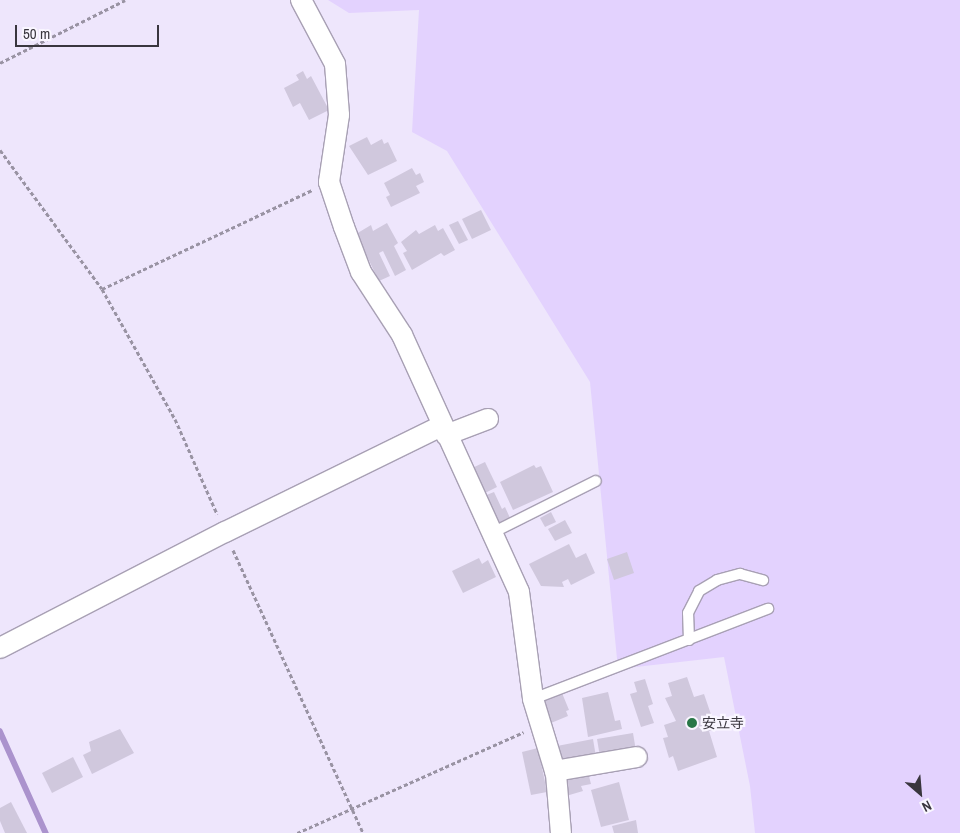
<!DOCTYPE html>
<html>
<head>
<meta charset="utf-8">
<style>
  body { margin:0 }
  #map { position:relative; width:960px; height:833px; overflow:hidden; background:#eee6fc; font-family:"Archivo Narrow","Noto Sans JP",sans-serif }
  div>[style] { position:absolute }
  .green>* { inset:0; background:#e3d2fe }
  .stream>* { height:5.5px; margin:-2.75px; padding:0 2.75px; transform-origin:2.75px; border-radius:2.75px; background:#ab93cd }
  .building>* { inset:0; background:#d0c8dd }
  .path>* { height:3px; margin-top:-1.5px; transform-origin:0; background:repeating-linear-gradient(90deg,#9993a3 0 4px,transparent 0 6.5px) }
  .roads { filter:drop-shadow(1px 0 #a8a0b4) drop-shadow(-1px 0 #a8a0b4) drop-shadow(0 1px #a8a0b4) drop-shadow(0 -1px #a8a0b4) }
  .service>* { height:10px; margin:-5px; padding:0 5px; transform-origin:5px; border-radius:5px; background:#fff }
  .minor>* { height:20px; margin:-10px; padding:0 10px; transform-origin:10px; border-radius:10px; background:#fff }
  .dots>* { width:14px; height:14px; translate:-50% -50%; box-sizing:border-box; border:2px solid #f9f6ff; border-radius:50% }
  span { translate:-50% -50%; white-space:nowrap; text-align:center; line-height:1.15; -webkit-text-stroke:4.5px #f9f6ff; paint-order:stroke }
  .poi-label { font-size:14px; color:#39363e }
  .left { translate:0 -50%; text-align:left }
  .north { position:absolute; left:895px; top:768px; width:50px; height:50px; -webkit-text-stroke:4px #f9f6ff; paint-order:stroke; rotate:153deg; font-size:14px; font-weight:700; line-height:20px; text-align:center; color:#39363e }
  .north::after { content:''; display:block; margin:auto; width:18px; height:22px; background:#39363e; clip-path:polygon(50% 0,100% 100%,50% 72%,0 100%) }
  .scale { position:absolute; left:15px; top:25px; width:144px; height:22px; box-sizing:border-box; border:2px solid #39363e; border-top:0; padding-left:6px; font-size:15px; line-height:18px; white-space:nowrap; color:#39363e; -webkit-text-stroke:4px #f9f6ff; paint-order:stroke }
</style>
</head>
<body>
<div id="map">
  <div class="green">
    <i style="clip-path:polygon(328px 0,960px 0,960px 833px,755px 833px,750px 786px,724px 657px,618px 669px,590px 382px,447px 151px,412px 132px,419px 10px,349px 13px)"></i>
  </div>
  <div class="stream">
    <i style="left:0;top:731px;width:112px;rotate:65.7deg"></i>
  </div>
  <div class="building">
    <i style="clip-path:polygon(303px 71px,307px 79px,311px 76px,329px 110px,309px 120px,300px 103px,293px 107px,284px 88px,299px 80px,296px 75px)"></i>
    <i style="clip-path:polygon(367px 137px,371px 145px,382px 139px,384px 144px,388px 142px,397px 161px,368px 175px,349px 146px)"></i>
    <i style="clip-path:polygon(412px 168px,416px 175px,420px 173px,424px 182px,416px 186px,420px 193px,391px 207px,386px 197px,390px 195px,384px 183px)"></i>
    <i style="clip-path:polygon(481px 210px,491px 230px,472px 239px,462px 219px)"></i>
    <i style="clip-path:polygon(458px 221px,468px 240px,459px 244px,449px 225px)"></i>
    <i style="clip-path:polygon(387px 223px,398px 243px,394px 246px,406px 270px,395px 276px,383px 251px,379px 253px,390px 276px,379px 281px,356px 234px,371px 225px,373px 231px)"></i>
    <i style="clip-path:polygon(435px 225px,438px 231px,443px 228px,455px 250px,444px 256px,441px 253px,412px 270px,403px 253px,407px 251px,401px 242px,416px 230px,419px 234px)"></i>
    <i style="clip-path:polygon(485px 462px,497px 487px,483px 494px,470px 469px)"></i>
    <i style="clip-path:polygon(534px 465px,536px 468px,541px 466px,553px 492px,513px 510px,500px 482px)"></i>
    <i style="clip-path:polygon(494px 492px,502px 509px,505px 507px,510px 518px,497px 524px,484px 496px)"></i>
    <i style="clip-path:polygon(551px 512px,556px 522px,545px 527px,540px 518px)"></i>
    <i style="clip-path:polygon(565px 520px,572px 533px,555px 541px,548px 529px)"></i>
    <i style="clip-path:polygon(569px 544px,576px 558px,586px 553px,595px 573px,571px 585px,568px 579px,562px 582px,564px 587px,541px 586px,529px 564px)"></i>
    <i style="clip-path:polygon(627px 552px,634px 573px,614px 580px,607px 559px)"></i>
    <i style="clip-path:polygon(479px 558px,482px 564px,488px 560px,496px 577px,463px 593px,452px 571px)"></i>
    <i style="clip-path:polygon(687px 677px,694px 697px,704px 694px,716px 729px,709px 731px,717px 757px,678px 771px,673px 756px,669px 758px,663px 738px,668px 737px,664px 725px,676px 721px,665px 698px,672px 696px,668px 683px)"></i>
    <i style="clip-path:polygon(645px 679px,653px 704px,648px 706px,654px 723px,641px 727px,630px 694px,637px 692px,634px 682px)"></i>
    <i style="clip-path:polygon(608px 692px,615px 721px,620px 720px,622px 729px,588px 737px,582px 698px)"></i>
    <i style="clip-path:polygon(562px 693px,569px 710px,566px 711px,568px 716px,551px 723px,542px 701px)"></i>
    <i style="clip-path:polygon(120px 729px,134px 753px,92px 774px,83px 755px,91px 751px,89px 742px)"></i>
    <i style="clip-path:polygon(633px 733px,636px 751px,600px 757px,597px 739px)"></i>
    <i style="clip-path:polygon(593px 739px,596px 757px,560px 764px,557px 746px)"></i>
    <i style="clip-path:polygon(538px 748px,547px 792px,531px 795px,522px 752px)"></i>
    <i style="clip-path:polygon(73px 757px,83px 777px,52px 793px,42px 773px)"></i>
    <i style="clip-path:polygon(588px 772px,591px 784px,581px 786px,583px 791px,566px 796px,561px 779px)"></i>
    <i style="clip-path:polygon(619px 782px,629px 820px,601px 827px,591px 790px)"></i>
    <i style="clip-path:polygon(11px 802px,27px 833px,5px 833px,0 821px,0 808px)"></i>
    <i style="clip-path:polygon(636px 820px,638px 833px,614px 833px,612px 826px)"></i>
  </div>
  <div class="path">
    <i style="left:0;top:63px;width:140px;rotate:-26.7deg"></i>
    <i style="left:0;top:150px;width:172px;rotate:53.7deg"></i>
    <i style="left:102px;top:289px;width:149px;rotate:60.7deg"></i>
    <i style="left:175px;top:419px;width:104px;rotate:66.1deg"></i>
    <i style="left:102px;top:289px;width:232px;rotate:-25.2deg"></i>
    <i style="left:233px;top:550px;width:311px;rotate:65.3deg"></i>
    <i style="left:297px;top:833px;width:248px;rotate:-24deg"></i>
  </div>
  <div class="roads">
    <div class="service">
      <i style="left:492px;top:533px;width:116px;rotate:-26.6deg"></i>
      <i style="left:689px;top:640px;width:27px;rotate:-92deg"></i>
      <i style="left:688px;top:613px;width:25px;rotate:-63deg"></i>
      <i style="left:699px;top:591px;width:21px;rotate:-31deg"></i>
      <i style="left:717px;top:580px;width:24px;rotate:-15deg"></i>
      <i style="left:740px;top:574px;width:24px;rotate:15deg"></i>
      <i style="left:533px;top:699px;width:252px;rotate:-21deg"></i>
    </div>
    <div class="minor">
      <i style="left:301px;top:0;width:72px;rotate:62deg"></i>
      <i style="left:335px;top:64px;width:51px;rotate:85.5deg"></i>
      <i style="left:339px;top:115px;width:68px;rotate:98.5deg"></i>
      <i style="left:329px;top:182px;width:47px;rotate:71.6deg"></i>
      <i style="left:344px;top:227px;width:48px;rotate:69.3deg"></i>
      <i style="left:361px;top:272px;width:75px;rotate:56.9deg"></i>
      <i style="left:402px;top:335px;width:282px;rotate:65.5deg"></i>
      <i style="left:519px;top:592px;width:108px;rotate:82.5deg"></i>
      <i style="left:533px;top:699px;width:78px;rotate:73deg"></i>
      <i style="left:556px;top:774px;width:59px;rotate:85.2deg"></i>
      <i style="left:446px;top:435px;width:45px;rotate:-20.9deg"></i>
      <i style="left:0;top:648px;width:253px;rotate:-27.3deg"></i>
      <i style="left:225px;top:532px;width:241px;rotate:-26.1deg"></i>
      <i style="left:555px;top:771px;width:83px;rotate:-9.7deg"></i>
    </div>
  </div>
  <div class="dots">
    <i style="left:692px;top:723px;background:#297747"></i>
  </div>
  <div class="poi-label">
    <span class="left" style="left:702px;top:723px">安立寺</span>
  </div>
  <div class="north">N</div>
  <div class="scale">50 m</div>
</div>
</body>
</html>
